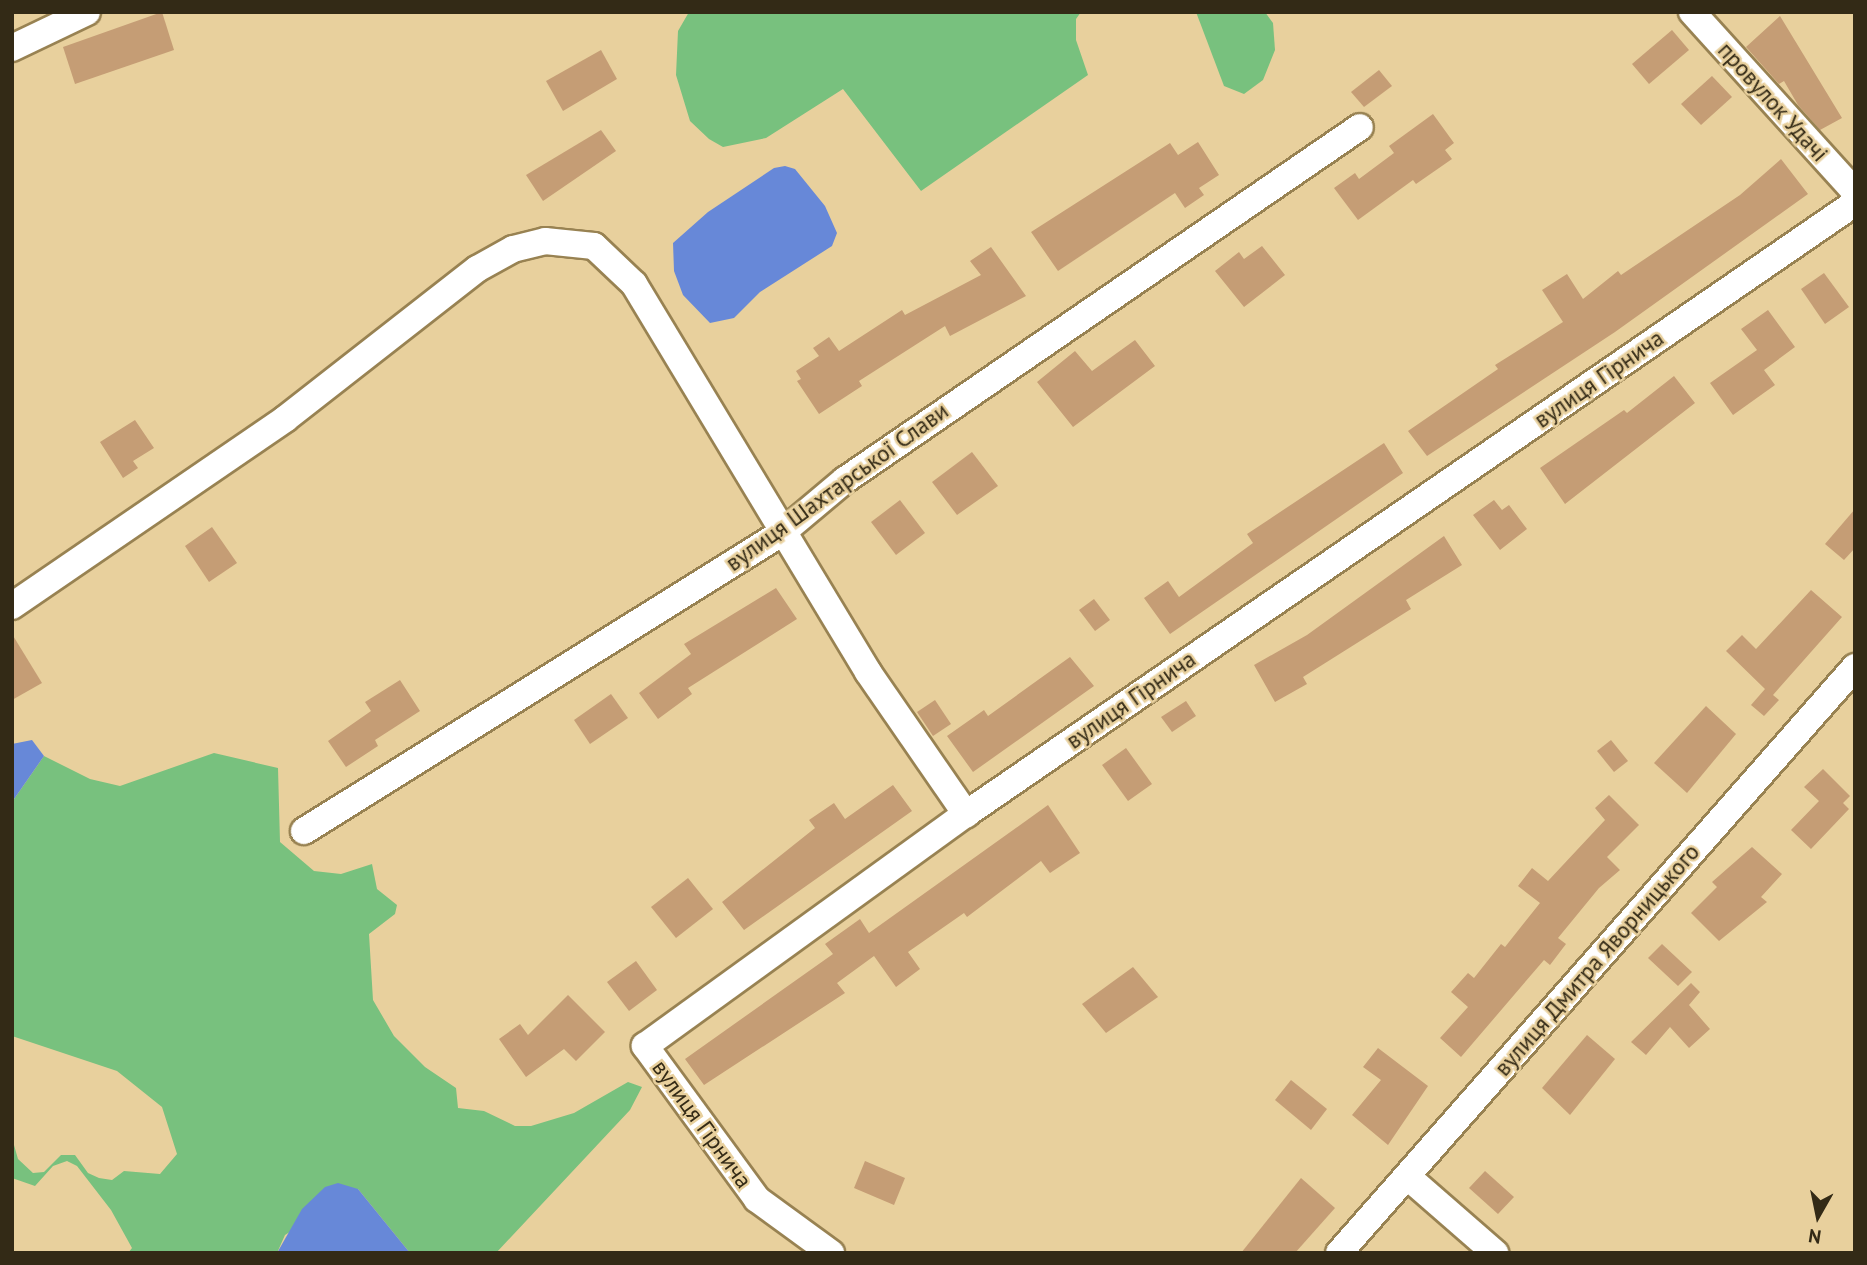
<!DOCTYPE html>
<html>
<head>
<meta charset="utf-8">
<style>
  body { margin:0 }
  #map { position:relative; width:1867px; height:1265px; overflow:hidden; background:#e8d09d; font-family:"PT Sans",sans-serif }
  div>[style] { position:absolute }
  .green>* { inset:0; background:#78c17e }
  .water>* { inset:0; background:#6788d8 }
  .building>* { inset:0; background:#c59d75 }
  .roads { filter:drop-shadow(2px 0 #988252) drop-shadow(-2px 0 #988252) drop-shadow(0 2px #988252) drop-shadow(0 -2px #988252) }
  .minor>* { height:26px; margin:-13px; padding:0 13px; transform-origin:13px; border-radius:13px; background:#fff }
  span { translate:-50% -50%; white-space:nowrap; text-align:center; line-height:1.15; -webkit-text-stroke:5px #e8d09d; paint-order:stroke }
  .street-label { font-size:23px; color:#332a16 }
  .frame { position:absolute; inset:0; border:14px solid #332a16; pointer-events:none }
  .north { position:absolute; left:1783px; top:1181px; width:70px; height:70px; -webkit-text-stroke:5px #e8d09d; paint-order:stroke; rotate:189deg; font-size:19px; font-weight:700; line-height:28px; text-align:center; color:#332a16 }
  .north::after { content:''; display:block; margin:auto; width:24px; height:32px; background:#332a16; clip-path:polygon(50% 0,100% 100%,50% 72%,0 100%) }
</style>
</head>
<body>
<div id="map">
  <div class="green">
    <i style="clip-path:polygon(689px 12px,1081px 12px,1076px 19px,1076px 40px,1088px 75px,921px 191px,843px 89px,766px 138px,723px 147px,709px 139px,690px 121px,676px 75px,678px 31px)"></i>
    <i style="clip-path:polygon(1196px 12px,1265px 12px,1273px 23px,1275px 50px,1263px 80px,1244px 94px,1224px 86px)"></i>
    <i style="clip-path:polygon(214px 753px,278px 768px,280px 842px,314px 871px,341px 874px,372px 864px,377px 889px,397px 905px,395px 914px,369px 934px,373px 1000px,394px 1036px,425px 1067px,456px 1088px,458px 1108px,484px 1111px,515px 1126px,531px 1126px,574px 1113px,628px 1082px,642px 1087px,630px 1110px,496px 1253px,410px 1253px,358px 1189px,285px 1235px,277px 1253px,128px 1253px,132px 1248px,111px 1210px,77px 1166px,67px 1161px,53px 1166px,35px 1186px,12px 1178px,12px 1138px,18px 1159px,33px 1173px,44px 1172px,61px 1155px,75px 1155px,88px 1173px,99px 1178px,112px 1180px,124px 1171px,160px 1174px,177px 1154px,162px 1107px,117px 1071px,12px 1036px,12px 802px,44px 756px,90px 779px,120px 786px)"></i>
  </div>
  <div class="water">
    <i style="clip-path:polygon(785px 166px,795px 169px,825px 206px,837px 233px,832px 246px,760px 292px,734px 318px,710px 323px,683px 295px,674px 271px,673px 243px,708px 212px,774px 168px)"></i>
    <i style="clip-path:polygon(32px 740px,44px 756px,12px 802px,12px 744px)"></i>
    <i style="clip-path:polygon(338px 1183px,358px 1189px,410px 1253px,277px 1253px,302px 1209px,325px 1187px)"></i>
  </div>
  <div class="building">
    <i style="clip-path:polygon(162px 12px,174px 50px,75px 84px,63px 47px)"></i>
    <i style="clip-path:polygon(1780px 16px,1842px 118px,1820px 130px,1798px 105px,1784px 81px,1779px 84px,1746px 47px)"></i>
    <i style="clip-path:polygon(1672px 30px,1689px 50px,1649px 84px,1632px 64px)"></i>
    <i style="clip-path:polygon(601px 50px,617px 79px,563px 111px,546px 81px)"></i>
    <i style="clip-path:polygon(1379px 70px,1392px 86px,1364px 107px,1351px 92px)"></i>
    <i style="clip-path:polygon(1712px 76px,1732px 97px,1701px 125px,1681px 104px)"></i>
    <i style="clip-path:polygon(1433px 114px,1454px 143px,1445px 150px,1452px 159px,1416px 184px,1413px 180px,1358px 220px,1334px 188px,1355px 173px,1359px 179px,1394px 153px,1389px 146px)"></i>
    <i style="clip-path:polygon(601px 130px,616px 151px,543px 201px,526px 175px)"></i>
    <i style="clip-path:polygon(1198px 142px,1219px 175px,1199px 188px,1204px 195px,1185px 208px,1175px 193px,1058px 271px,1031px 232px,1170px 143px,1178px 155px)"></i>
    <i style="clip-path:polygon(1781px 159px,1808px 194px,1615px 332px,1427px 456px,1408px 431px,1498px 369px,1495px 365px,1563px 322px,1542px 290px,1567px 274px,1583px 299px,1618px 271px,1621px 275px,1740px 195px)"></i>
    <i style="clip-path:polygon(1262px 246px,1285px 275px,1244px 307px,1215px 271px,1239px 252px,1244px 259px)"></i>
    <i style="clip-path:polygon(991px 247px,1026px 296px,950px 336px,945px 326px,859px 381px,862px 386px,819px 414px,797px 381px,801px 379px,796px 371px,819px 356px,813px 348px,829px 337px,839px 351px,902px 310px,905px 315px,981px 275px,970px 261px)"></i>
    <i style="clip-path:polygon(1824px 273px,1849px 307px,1825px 324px,1801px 289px)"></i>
    <i style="clip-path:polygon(1768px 310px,1795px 347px,1764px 370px,1775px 385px,1733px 415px,1710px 383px,1757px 350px,1741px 329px)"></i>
    <i style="clip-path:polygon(1135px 340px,1155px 366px,1073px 427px,1037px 382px,1075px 351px,1092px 371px)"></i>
    <i style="clip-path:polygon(1674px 376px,1695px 403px,1565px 504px,1540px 468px,1624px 410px,1627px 413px)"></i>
    <i style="clip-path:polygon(135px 420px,154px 448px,133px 461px,138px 468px,123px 478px,100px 442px)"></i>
    <i style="clip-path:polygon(1384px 443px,1403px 473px,1170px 634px,1144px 598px,1168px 581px,1179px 597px,1253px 543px,1247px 534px)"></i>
    <i style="clip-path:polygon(972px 452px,998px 486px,957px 515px,932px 482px)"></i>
    <i style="clip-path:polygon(900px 500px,925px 533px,896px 555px,871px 522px)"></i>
    <i style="clip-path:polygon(1494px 500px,1502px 510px,1509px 505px,1527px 529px,1500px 550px,1473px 515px)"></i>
    <i style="clip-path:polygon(1855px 509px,1855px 548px,1844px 560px,1825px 544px)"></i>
    <i style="clip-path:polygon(212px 527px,237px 563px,209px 582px,185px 546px)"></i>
    <i style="clip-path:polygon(1444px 536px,1462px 565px,1406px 600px,1411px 609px,1303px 677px,1307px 684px,1275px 702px,1254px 665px,1307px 635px)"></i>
    <i style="clip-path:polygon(776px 588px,797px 619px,688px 688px,692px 694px,658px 719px,639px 693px,691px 654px,684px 644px)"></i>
    <i style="clip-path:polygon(1811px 590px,1842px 617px,1773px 695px,1779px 700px,1764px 716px,1751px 705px,1765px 689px,1726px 651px,1742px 635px,1756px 649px)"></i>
    <i style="clip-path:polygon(1094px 599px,1110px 620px,1095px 631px,1079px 610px)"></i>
    <i style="clip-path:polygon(12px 634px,42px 683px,12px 700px)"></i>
    <i style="clip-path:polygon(1070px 657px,1094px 686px,973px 772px,947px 736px,984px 710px,988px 716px)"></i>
    <i style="clip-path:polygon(400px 680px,420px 711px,375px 740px,378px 746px,346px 767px,328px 741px,371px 711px,365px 702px)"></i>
    <i style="clip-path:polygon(611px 694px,628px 718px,590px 744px,574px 720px)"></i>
    <i style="clip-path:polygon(935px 700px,951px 724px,933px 736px,917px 712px)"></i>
    <i style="clip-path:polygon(1186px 701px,1196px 716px,1172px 732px,1161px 717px)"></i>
    <i style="clip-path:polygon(1706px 706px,1736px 734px,1687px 793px,1654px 763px)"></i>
    <i style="clip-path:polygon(1611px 740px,1628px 761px,1614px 772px,1597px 751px)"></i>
    <i style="clip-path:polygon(1126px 748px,1152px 784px,1128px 801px,1102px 765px)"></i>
    <i style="clip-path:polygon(1823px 769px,1850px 796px,1843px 803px,1849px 809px,1811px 849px,1791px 830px,1819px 801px,1804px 787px)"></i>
    <i style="clip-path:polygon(893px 785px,912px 811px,744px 930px,722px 902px,815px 828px,809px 820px,834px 803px,845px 819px)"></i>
    <i style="clip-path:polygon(1609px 795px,1639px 825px,1607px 857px,1620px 870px,1599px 888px,1558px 938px,1566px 944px,1550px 965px,1544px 960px,1461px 1057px,1440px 1038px,1468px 1007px,1451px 992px,1468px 973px,1474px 978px,1501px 944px,1505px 947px,1540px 903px,1518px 886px,1532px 868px,1548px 881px,1605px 820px,1595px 808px)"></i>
    <i style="clip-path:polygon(1048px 805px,1080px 853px,1050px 873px,1041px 861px,967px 917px,964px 913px,908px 952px,920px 969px,896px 987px,874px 956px,837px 983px,845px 993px,704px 1085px,685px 1059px,833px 954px,825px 944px,860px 919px,869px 933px)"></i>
    <i style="clip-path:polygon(1752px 847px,1782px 874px,1761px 897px,1767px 902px,1719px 941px,1691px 913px,1717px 887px,1712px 882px)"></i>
    <i style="clip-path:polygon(688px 878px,713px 909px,676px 938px,651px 907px)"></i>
    <i style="clip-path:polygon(1662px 944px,1692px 972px,1678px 986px,1648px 958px)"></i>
    <i style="clip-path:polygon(636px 961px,657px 990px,629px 1011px,607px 982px)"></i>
    <i style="clip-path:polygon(1133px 967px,1158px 997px,1106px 1033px,1082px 1004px)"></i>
    <i style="clip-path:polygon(1691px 983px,1700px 992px,1689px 1005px,1710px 1029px,1689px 1048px,1670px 1027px,1646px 1055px,1631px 1042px)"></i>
    <i style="clip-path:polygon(568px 995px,605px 1032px,576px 1061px,564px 1049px,526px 1077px,499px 1039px,520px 1024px,528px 1035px)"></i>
    <i style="clip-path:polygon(1587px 1035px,1615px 1059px,1570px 1115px,1542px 1088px)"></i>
    <i style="clip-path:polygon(1378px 1048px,1428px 1086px,1388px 1145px,1352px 1115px,1381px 1080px,1363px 1067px)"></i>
    <i style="clip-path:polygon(1291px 1080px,1327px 1109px,1311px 1130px,1275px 1100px)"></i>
    <i style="clip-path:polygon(865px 1161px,905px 1178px,894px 1205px,854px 1188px)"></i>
    <i style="clip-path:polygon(1485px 1171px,1514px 1197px,1498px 1214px,1469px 1188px)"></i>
    <i style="clip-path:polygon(1301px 1178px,1335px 1208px,1295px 1253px,1241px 1253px)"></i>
  </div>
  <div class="roads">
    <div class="minor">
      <i style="left:1692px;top:12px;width:243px;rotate:47.8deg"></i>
      <i style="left:12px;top:48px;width:83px;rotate:-25.6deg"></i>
      <i style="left:12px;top:606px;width:331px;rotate:-34.4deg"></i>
      <i style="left:285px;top:419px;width:244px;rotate:-38deg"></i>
      <i style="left:477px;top:269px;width:41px;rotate:-29.1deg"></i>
      <i style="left:513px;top:249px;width:33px;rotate:-14deg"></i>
      <i style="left:545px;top:241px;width:49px;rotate:5.8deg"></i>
      <i style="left:594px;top:246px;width:55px;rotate:43.5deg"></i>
      <i style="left:634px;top:284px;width:453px;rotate:58.9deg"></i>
      <i style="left:868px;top:672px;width:173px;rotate:55.4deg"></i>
      <i style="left:304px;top:831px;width:565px;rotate:-31.97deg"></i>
      <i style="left:783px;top:532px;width:81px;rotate:-40deg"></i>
      <i style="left:845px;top:480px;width:624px;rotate:-34.43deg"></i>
      <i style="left:1408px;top:1177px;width:116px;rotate:41.1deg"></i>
      <i style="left:831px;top:1253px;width:92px;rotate:-143.9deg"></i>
      <i style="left:757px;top:1199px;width:190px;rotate:-126.2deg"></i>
      <i style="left:645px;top:1046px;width:396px;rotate:-35.9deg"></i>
      <i style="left:966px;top:814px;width:1079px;rotate:-34.5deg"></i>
      <i style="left:1339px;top:1253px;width:781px;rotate:-48.63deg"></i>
    </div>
  </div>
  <div class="street-label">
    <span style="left:1773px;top:102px;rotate:48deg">провулок Удачі</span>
    <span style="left:1599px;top:379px;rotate:-35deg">вулиця Гірнича</span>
    <span style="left:837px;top:487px;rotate:-36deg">вулиця Шахтарської Слави</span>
    <span style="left:1131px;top:700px;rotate:-35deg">вулиця Гірнича</span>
    <span style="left:1597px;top:960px;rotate:-49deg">вулиця Дмитра Яворницького</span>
    <span style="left:702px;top:1124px;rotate:54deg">вулиця Гірнича</span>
  </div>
  <div class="frame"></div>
  <div class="north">N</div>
</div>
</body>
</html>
